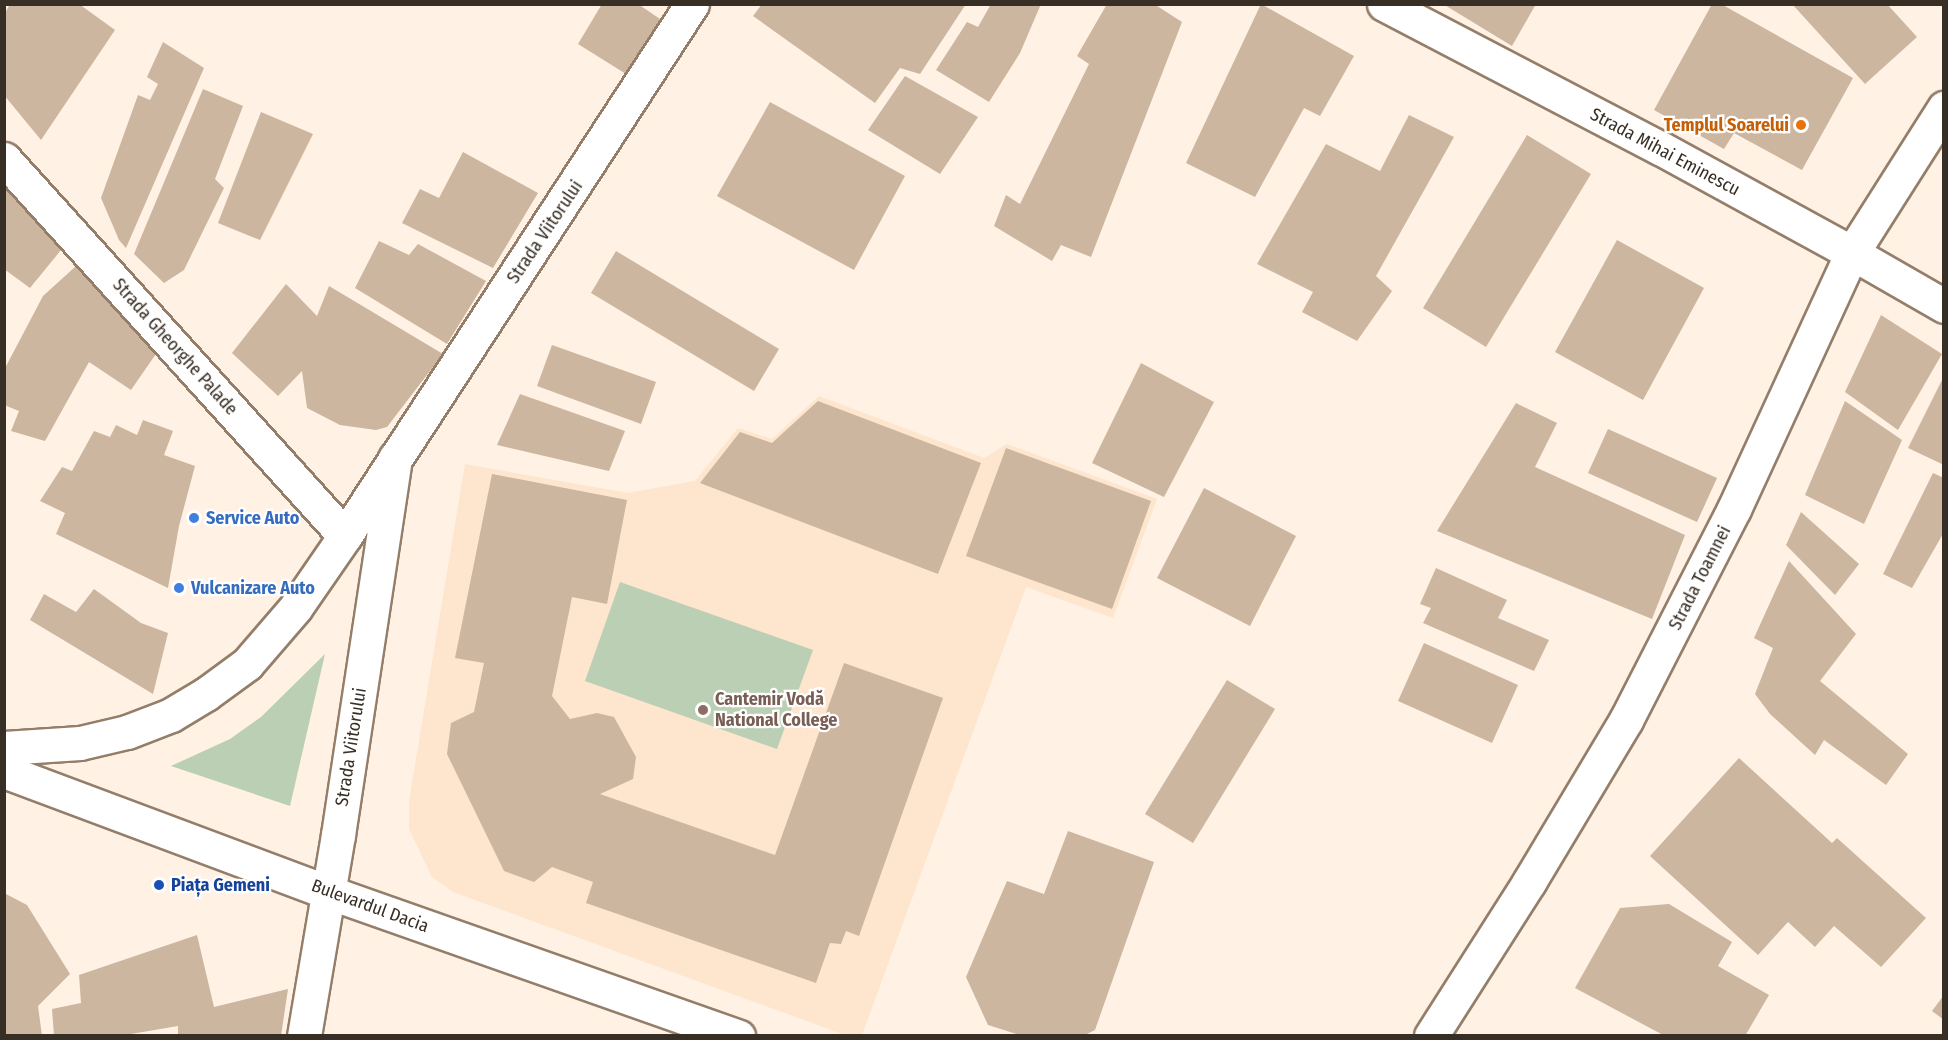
<!DOCTYPE html>
<html>
<head>
<meta charset="utf-8">
<style>
  body { margin:0 }
  #map { position:relative; width:1948px; height:1040px; overflow:hidden; background:#fff1e3; font-family:"Fira Sans Condensed",sans-serif }
  div>[style] { position:absolute }
  .built>* { inset:0; background:#fde5ce }
  .green>* { inset:0; background:#bacfb4 }
  .building>* { inset:0; background:#ccb69f }
  .roads { filter:drop-shadow(2px 0 #947e69) drop-shadow(-2px 0 #947e69) drop-shadow(0 2px #947e69) drop-shadow(0 -2px #947e69) }
  .street>* { height:33px; margin:-16.5px; padding:0 16.5px; transform-origin:16.5px; border-radius:16.5px; background:#fff }
  .secondary>* { height:33px; margin:-16.5px; padding:0 16.5px; transform-origin:16.5px; border-radius:16.5px; background:#fff }
  .dots>* { width:16px; height:16px; translate:-50% -50%; box-sizing:border-box; border:3px solid #fff; border-radius:50% }
  span { translate:-50% -50%; white-space:nowrap; text-align:center; line-height:1.15; -webkit-text-stroke:4.5px #fff; paint-order:stroke }
  .food-label { font-size:18px; color:#c56008; font-weight:700 }
  .right { translate:-100% -50%; text-align:right }
  .street-label { font-size:18px; color:#372e25 }
  .shop-label { font-size:18px; color:#366cbe; font-weight:700 }
  .left { translate:0 -50%; text-align:left }
  .education-label { font-size:18px; color:#785e54; font-weight:700 }
  .transit-label { font-size:18px; color:#164399; font-weight:700 }
  .frame { position:absolute; inset:0; border:6px solid #372e25; pointer-events:none }
</style>
</head>
<body>
<div id="map">
  <div class="built">
    <i style="clip-path:polygon(819px 396px,984px 458px,1007px 444px,1157px 499px,1113px 618px,1026px 587px,862px 1035px,845px 1035px,453px 892px,432px 877px,409px 829px,409px 801px,465px 464px,628px 493px,695px 481px,738px 428px,772px 439px)"></i>
  </div>
  <div class="green">
    <i style="clip-path:polygon(620px 582px,813px 650px,777px 749px,585px 681px)"></i>
    <i style="clip-path:polygon(325px 654px,290px 806px,171px 766px,230px 739px,261px 717px)"></i>
  </div>
  <div class="building">
    <i style="clip-path:polygon(10px 4px,79px 4px,115px 30px,41px 140px,4px 95px,4px 15px)"></i>
    <i style="clip-path:polygon(602px 4px,638px 4px,660px 19px,626px 74px,578px 44px)"></i>
    <i style="clip-path:polygon(762px 4px,966px 4px,920px 74px,900px 68px,875px 103px,753px 16px)"></i>
    <i style="clip-path:polygon(991px 4px,1041px 4px,1020px 53px,989px 102px,936px 70px,967px 22px,978px 27px)"></i>
    <i style="clip-path:polygon(1107px 4px,1154px 4px,1182px 22px,1091px 257px,1061px 245px,1052px 261px,994px 226px,1006px 195px,1020px 204px,1089px 64px,1077px 56px)"></i>
    <i style="clip-path:polygon(1261px 4px,1354px 56px,1320px 116px,1304px 108px,1255px 197px,1186px 163px)"></i>
    <i style="clip-path:polygon(1443px 4px,1536px 4px,1512px 46px)"></i>
    <i style="clip-path:polygon(1712px 4px,1721px 4px,1853px 78px,1802px 170px,1734px 133px,1724px 149px,1654px 110px)"></i>
    <i style="clip-path:polygon(1792px 4px,1887px 4px,1917px 37px,1865px 84px)"></i>
    <i style="clip-path:polygon(163px 42px,204px 68px,126px 248px,119px 240px,101px 198px,138px 95px,150px 100px,158px 84px,147px 77px)"></i>
    <i style="clip-path:polygon(905px 76px,978px 117px,940px 174px,868px 130px)"></i>
    <i style="clip-path:polygon(203px 89px,243px 106px,215px 179px,224px 188px,184px 270px,164px 283px,134px 254px)"></i>
    <i style="clip-path:polygon(770px 102px,905px 176px,854px 270px,717px 196px)"></i>
    <i style="clip-path:polygon(261px 112px,313px 134px,260px 240px,218px 223px)"></i>
    <i style="clip-path:polygon(1409px 115px,1454px 137px,1376px 276px,1392px 291px,1357px 341px,1302px 312px,1313px 292px,1257px 264px,1326px 144px,1380px 171px)"></i>
    <i style="clip-path:polygon(1527px 135px,1591px 174px,1486px 347px,1423px 308px)"></i>
    <i style="clip-path:polygon(463px 152px,538px 193px,493px 268px,402px 223px,420px 189px,439px 198px)"></i>
    <i style="clip-path:polygon(4px 187px,61px 250px,30px 288px,4px 269px)"></i>
    <i style="clip-path:polygon(1617px 240px,1704px 288px,1643px 400px,1555px 352px)"></i>
    <i style="clip-path:polygon(379px 241px,409px 255px,418px 244px,486px 281px,447px 344px,355px 288px)"></i>
    <i style="clip-path:polygon(616px 251px,779px 349px,754px 391px,591px 293px)"></i>
    <i style="clip-path:polygon(76px 266px,158px 351px,131px 390px,89px 362px,45px 441px,11px 431px,19px 411px,4px 405px,4px 370px,43px 296px)"></i>
    <i style="clip-path:polygon(286px 284px,317px 316px,329px 286px,443px 354px,387px 427px,376px 430px,340px 425px,307px 408px,302px 371px,278px 396px,232px 353px)"></i>
    <i style="clip-path:polygon(1881px 315px,1942px 354px,1898px 430px,1845px 392px)"></i>
    <i style="clip-path:polygon(552px 345px,656px 382px,641px 424px,537px 386px)"></i>
    <i style="clip-path:polygon(1141px 363px,1214px 402px,1164px 497px,1092px 463px)"></i>
    <i style="clip-path:polygon(1944px 376px,1944px 465px,1908px 448px)"></i>
    <i style="clip-path:polygon(520px 394px,625px 431px,609px 471px,497px 445px)"></i>
    <i style="clip-path:polygon(818px 401px,981px 463px,938px 574px,700px 483px,740px 432px,772px 443px)"></i>
    <i style="clip-path:polygon(1845px 401px,1902px 440px,1864px 524px,1805px 495px)"></i>
    <i style="clip-path:polygon(1516px 403px,1557px 423px,1535px 467px,1685px 535px,1652px 619px,1437px 531px)"></i>
    <i style="clip-path:polygon(143px 420px,173px 431px,164px 455px,195px 466px,179px 526px,168px 588px,56px 534px,65px 513px,40px 501px,62px 467px,72px 471px,94px 431px,110px 437px,116px 425px,137px 435px)"></i>
    <i style="clip-path:polygon(1608px 429px,1717px 478px,1697px 522px,1588px 473px)"></i>
    <i style="clip-path:polygon(1006px 448px,1151px 501px,1112px 609px,966px 556px)"></i>
    <i style="clip-path:polygon(1933px 473px,1944px 478px,1944px 532px,1912px 588px,1883px 574px)"></i>
    <i style="clip-path:polygon(492px 474px,627px 500px,607px 604px,572px 597px,552px 696px,570px 719px,597px 713px,614px 717px,636px 757px,633px 779px,600px 794px,775px 855px,844px 663px,943px 698px,859px 936px,846px 931px,841px 944px,830px 943px,816px 983px,586px 903px,593px 882px,552px 867px,534px 882px,504px 871px,447px 754px,451px 723px,474px 712px,484px 663px,455px 658px)"></i>
    <i style="clip-path:polygon(1204px 488px,1296px 536px,1250px 626px,1157px 578px)"></i>
    <i style="clip-path:polygon(1801px 512px,1859px 564px,1835px 595px,1786px 545px)"></i>
    <i style="clip-path:polygon(1789px 561px,1856px 634px,1820px 681px,1908px 754px,1886px 785px,1824px 740px,1815px 755px,1770px 714px,1755px 694px,1773px 648px,1754px 638px)"></i>
    <i style="clip-path:polygon(1436px 568px,1507px 600px,1498px 618px,1549px 640px,1534px 671px,1423px 623px,1431px 608px,1420px 604px)"></i>
    <i style="clip-path:polygon(94px 589px,141px 623px,168px 633px,153px 694px,30px 620px,44px 594px,76px 612px)"></i>
    <i style="clip-path:polygon(1424px 643px,1518px 685px,1492px 743px,1398px 701px)"></i>
    <i style="clip-path:polygon(1227px 680px,1275px 709px,1193px 843px,1145px 814px)"></i>
    <i style="clip-path:polygon(1739px 758px,1832px 843px,1837px 838px,1926px 918px,1881px 967px,1834px 926px,1815px 947px,1788px 922px,1758px 955px,1650px 856px)"></i>
    <i style="clip-path:polygon(1068px 831px,1154px 862px,1095px 1030px,1083px 1036px,1023px 1036px,988px 1025px,966px 977px,1007px 881px,1044px 894px)"></i>
    <i style="clip-path:polygon(4px 893px,27px 905px,70px 974px,38px 1006px,42px 1036px,4px 1036px)"></i>
    <i style="clip-path:polygon(1669px 904px,1732px 942px,1718px 966px,1769px 995px,1745px 1036px,1665px 1036px,1575px 988px,1620px 908px)"></i>
    <i style="clip-path:polygon(197px 935px,214px 1007px,288px 989px,281px 1036px,178px 1036px,178px 1026px,125px 1035px,54px 1036px,52px 1009px,81px 1003px,79px 975px)"></i>
    <i style="clip-path:polygon(1944px 995px,1944px 1020px,1932px 1011px)"></i>
  </div>
  <div class="roads">
    <div class="street">
      <i style="left:4px;top:159px;width:508px;rotate:47.87deg"></i>
      <i style="left:304px;top:1036px;width:204px;rotate:-80.4deg"></i>
      <i style="left:338px;top:835px;width:381px;rotate:-81.4deg"></i>
      <i style="left:1431px;top:1036px;width:183px;rotate:-57.5deg"></i>
      <i style="left:1529px;top:882px;width:189px;rotate:-59.1deg"></i>
      <i style="left:1626px;top:720px;width:237px;rotate:-62.9deg"></i>
      <i style="left:1734px;top:509px;width:282px;rotate:-65.3deg"></i>
      <i style="left:1852px;top:253px;width:172px;rotate:-57.6deg"></i>
    </div>
    <div class="secondary">
      <i style="left:1384px;top:4px;width:311px;rotate:27.6deg"></i>
      <i style="left:1660px;top:148px;width:219px;rotate:28.7deg"></i>
      <i style="left:1852px;top:253px;width:106px;rotate:29.9deg"></i>
      <i style="left:4px;top:748px;width:76px;rotate:-3.8deg"></i>
      <i style="left:80px;top:743px;width:48px;rotate:-13.2deg"></i>
      <i style="left:127px;top:732px;width:47px;rotate:-21.1deg"></i>
      <i style="left:171px;top:715px;width:41px;rotate:-31deg"></i>
      <i style="left:206px;top:694px;width:51px;rotate:-36.2deg"></i>
      <i style="left:247px;top:664px;width:75px;rotate:-49.3deg"></i>
      <i style="left:296px;top:607px;width:86px;rotate:-55.4deg"></i>
      <i style="left:345px;top:536px;width:635px;rotate:-56.89deg"></i>
      <i style="left:4px;top:771px;width:346px;rotate:20.5deg"></i>
      <i style="left:328px;top:892px;width:435px;rotate:19.4deg"></i>
    </div>
  </div>
  <div class="dots">
    <i style="left:1801px;top:125px;background:#e8710a"></i>
    <i style="left:194px;top:518px;background:#3f7fe0"></i>
    <i style="left:179px;top:588px;background:#3f7fe0"></i>
    <i style="left:703px;top:710px;background:#8d6e63"></i>
    <i style="left:159px;top:885px;background:#1a4fb4"></i>
  </div>
  <div class="food-label">
    <span class="right" style="left:1789px;top:125px">Templul Soarelui</span>
  </div>
  <div class="street-label">
    <span style="left:1665px;top:152px;rotate:28deg">Strada Mihai Eminescu</span>
    <span style="left:545px;top:232px;rotate:-56deg">Strada Viitorului</span>
    <span style="left:175px;top:347px;rotate:48deg">Strada Gheorghe Palade</span>
    <span style="left:1700px;top:578px;rotate:-63deg">Strada Toamnei</span>
    <span style="left:351px;top:747px;rotate:-81deg">Strada Viitorului</span>
    <span style="left:370px;top:906px;rotate:20deg">Bulevardul Dacia</span>
  </div>
  <div class="shop-label">
    <span class="left" style="left:206px;top:518px">Service Auto</span>
    <span class="left" style="left:191px;top:588px">Vulcanizare Auto</span>
  </div>
  <div class="education-label">
    <span class="left" style="left:715px;top:710px">Cantemir Vodă<br>National College</span>
  </div>
  <div class="transit-label">
    <span class="left" style="left:171px;top:885px">Piața Gemeni</span>
  </div>
  <div class="frame"></div>
</div>
</body>
</html>
